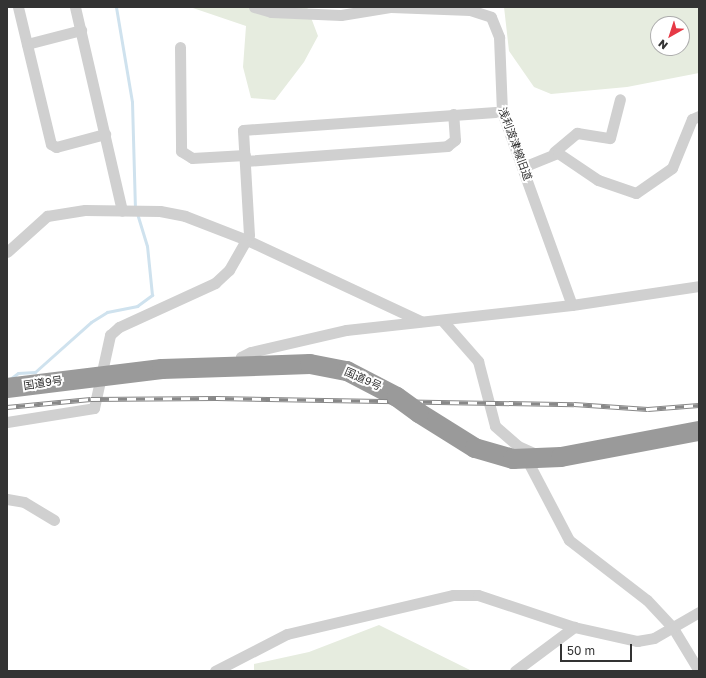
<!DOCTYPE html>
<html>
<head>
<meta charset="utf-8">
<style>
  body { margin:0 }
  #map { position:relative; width:706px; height:678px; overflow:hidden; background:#fff; font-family:"Golos Text","Noto Sans JP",sans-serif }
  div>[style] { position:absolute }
  .green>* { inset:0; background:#e6ecdf }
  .stream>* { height:3px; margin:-1.5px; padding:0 1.5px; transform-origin:1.5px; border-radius:1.5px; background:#cfe2ee }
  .street>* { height:11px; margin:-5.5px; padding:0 5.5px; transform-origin:5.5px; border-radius:5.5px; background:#d0d0d0 }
  .highway>* { height:20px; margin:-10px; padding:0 10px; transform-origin:10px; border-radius:10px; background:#9a9a9a }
  .rail>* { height:4.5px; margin-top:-2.25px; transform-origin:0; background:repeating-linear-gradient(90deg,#fff 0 9px,#888 0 18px); box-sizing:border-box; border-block:1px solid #888 }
  .highway-bridge>* { height:20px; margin:-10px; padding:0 10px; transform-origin:10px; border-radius:10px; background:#9a9a9a }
  span { translate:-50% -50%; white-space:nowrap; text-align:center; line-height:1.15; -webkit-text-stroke:4px #fff; paint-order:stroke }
  .street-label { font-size:11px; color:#333 }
  .frame { position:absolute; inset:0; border:8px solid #333; pointer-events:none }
  .north { position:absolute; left:650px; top:16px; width:40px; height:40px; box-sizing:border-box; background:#fff; border:1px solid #adadad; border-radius:50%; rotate:219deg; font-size:11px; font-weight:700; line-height:16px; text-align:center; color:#333 }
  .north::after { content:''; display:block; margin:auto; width:14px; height:18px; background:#e63946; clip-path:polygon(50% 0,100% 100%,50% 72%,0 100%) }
  .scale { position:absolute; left:560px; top:644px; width:72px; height:18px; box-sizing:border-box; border:2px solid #333; border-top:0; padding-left:5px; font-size:12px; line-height:14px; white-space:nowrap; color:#333; -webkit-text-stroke:3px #fff; paint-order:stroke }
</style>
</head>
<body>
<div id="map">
  <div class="green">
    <i style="clip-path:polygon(190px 7px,307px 7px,318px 36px,304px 62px,275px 100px,251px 98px,243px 67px,246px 26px)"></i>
    <i style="clip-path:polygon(evenodd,504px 7px,699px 7px,699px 73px,627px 87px,551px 94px,534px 87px,509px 51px,504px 7px,658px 24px,682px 24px,682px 48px,658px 48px,658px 24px)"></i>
    <i style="clip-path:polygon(379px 625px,472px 671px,254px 671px,254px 664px,309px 652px)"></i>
  </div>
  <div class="stream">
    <i style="left:116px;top:7px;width:96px;rotate:80.4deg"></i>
    <i style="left:132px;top:102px;width:106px;rotate:88.4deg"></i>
    <i style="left:10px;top:379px;width:10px;rotate:-37deg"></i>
    <i style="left:18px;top:373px;width:17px;rotate:-3deg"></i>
    <i style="left:35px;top:372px;width:75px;rotate:-41.8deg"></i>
    <i style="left:91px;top:322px;width:19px;rotate:-32deg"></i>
    <i style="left:107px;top:312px;width:31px;rotate:-11deg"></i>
    <i style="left:137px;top:306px;width:19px;rotate:-36deg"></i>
    <i style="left:152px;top:295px;width:49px;rotate:-95.8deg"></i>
    <i style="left:147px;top:246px;width:34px;rotate:-107deg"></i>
  </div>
  <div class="street">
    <i style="left:18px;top:7px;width:141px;rotate:76.5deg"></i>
    <i style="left:51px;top:144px;width:6px;rotate:31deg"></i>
    <i style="left:56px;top:147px;width:51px;rotate:-14.9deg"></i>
    <i style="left:75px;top:7px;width:209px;rotate:77deg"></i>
    <i style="left:254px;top:7px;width:18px;rotate:16deg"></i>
    <i style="left:271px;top:12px;width:70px;rotate:2.5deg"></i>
    <i style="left:341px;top:15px;width:51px;rotate:-9.1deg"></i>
    <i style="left:391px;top:7px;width:79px;rotate:2.2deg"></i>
    <i style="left:470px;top:10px;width:22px;rotate:18deg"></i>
    <i style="left:491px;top:17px;width:22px;rotate:68deg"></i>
    <i style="left:499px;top:37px;width:75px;rotate:87.7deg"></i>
    <i style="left:502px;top:112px;width:205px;rotate:70.1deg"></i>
    <i style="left:27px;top:44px;width:56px;rotate:-14.5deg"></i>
    <i style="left:180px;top:47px;width:104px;rotate:89.4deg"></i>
    <i style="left:181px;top:151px;width:13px;rotate:32deg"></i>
    <i style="left:192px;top:158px;width:53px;rotate:-3.2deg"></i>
    <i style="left:554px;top:152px;width:30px;rotate:-40deg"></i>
    <i style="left:577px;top:133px;width:33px;rotate:9deg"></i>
    <i style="left:610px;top:138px;width:40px;rotate:-75.6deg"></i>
    <i style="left:245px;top:161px;width:203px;rotate:-4.2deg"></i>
    <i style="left:447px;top:146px;width:10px;rotate:-37deg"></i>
    <i style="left:455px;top:140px;width:26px;rotate:-94deg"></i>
    <i style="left:523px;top:167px;width:38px;rotate:-22deg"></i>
    <i style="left:558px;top:153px;width:48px;rotate:34deg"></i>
    <i style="left:598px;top:180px;width:40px;rotate:18.9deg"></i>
    <i style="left:636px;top:193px;width:44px;rotate:-34.8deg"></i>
    <i style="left:672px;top:168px;width:53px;rotate:-67.8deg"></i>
    <i style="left:692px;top:119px;width:8px;rotate:-23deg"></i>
    <i style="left:7px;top:252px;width:54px;rotate:-42deg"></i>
    <i style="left:47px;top:216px;width:38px;rotate:-9deg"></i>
    <i style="left:85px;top:210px;width:75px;rotate:0.8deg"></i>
    <i style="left:160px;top:211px;width:25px;rotate:11deg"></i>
    <i style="left:185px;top:216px;width:66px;rotate:21.2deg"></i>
    <i style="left:247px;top:240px;width:192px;rotate:25deg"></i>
    <i style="left:442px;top:320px;width:55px;rotate:48.7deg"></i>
    <i style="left:478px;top:361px;width:67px;rotate:75.3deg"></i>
    <i style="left:495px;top:426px;width:30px;rotate:41deg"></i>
    <i style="left:518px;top:446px;width:22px;rotate:24deg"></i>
    <i style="left:240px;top:364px;width:7px;rotate:-82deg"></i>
    <i style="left:241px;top:357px;width:11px;rotate:-27deg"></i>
    <i style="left:251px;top:352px;width:98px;rotate:-13deg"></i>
    <i style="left:346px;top:330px;width:227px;rotate:-6.3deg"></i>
    <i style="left:572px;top:305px;width:128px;rotate:-8.5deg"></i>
    <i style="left:7px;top:422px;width:88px;rotate:-9.1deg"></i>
    <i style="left:94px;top:408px;width:75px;rotate:-77.6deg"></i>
    <i style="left:110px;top:335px;width:12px;rotate:-42deg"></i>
    <i style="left:119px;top:327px;width:106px;rotate:-24.6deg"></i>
    <i style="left:215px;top:283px;width:19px;rotate:-43deg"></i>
    <i style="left:229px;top:270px;width:40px;rotate:-60.3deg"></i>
    <i style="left:249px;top:235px;width:105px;rotate:-93.3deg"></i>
    <i style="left:243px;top:130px;width:253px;rotate:-4.1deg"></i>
    <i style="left:527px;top:460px;width:90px;rotate:62.3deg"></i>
    <i style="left:569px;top:540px;width:98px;rotate:37.6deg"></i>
    <i style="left:647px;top:600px;width:38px;rotate:47deg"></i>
    <i style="left:673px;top:628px;width:50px;rotate:58.8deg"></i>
    <i style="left:7px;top:499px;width:17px;rotate:10deg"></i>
    <i style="left:24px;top:502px;width:35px;rotate:31deg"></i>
    <i style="left:215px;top:671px;width:81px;rotate:-27.2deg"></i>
    <i style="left:287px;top:634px;width:171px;rotate:-13.2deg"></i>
    <i style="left:453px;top:595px;width:25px"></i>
    <i style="left:478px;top:595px;width:101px;rotate:18.4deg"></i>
    <i style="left:574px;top:627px;width:65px;rotate:12.5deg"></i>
    <i style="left:637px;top:641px;width:17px;rotate:-10deg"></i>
    <i style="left:654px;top:638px;width:52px;rotate:-30deg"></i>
    <i style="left:515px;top:671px;width:74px;rotate:-36.7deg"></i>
  </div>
  <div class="highway">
    <i style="left:7px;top:388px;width:156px;rotate:-7deg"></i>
    <i style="left:162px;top:369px;width:148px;rotate:-1.9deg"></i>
    <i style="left:310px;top:364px;width:38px;rotate:11deg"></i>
    <i style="left:347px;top:371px;width:56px;rotate:27.5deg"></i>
    <i style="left:419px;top:413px;width:66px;rotate:32deg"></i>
    <i style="left:475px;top:448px;width:40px;rotate:16deg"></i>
    <i style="left:513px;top:459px;width:48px;rotate:-2.4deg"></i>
    <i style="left:561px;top:457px;width:140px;rotate:-10.7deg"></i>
  </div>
  <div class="rail">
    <i style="left:7px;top:407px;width:84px;rotate:-5.4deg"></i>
    <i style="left:91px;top:399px;width:125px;rotate:-0.5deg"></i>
    <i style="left:216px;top:398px;width:358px;rotate:1deg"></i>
    <i style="left:574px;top:404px;width:74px;rotate:3.9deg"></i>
    <i style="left:648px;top:409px;width:51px;rotate:-4.5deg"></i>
  </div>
  <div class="highway-bridge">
    <i style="left:397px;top:397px;width:27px;rotate:36deg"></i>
  </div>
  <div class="street-label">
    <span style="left:515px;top:144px;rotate:70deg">浅利渡津線旧道</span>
    <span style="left:363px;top:379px;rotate:24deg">国道9号</span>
    <span style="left:43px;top:383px;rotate:-8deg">国道9号</span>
  </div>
  <div class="frame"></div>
  <div class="north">N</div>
  <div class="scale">50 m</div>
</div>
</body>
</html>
